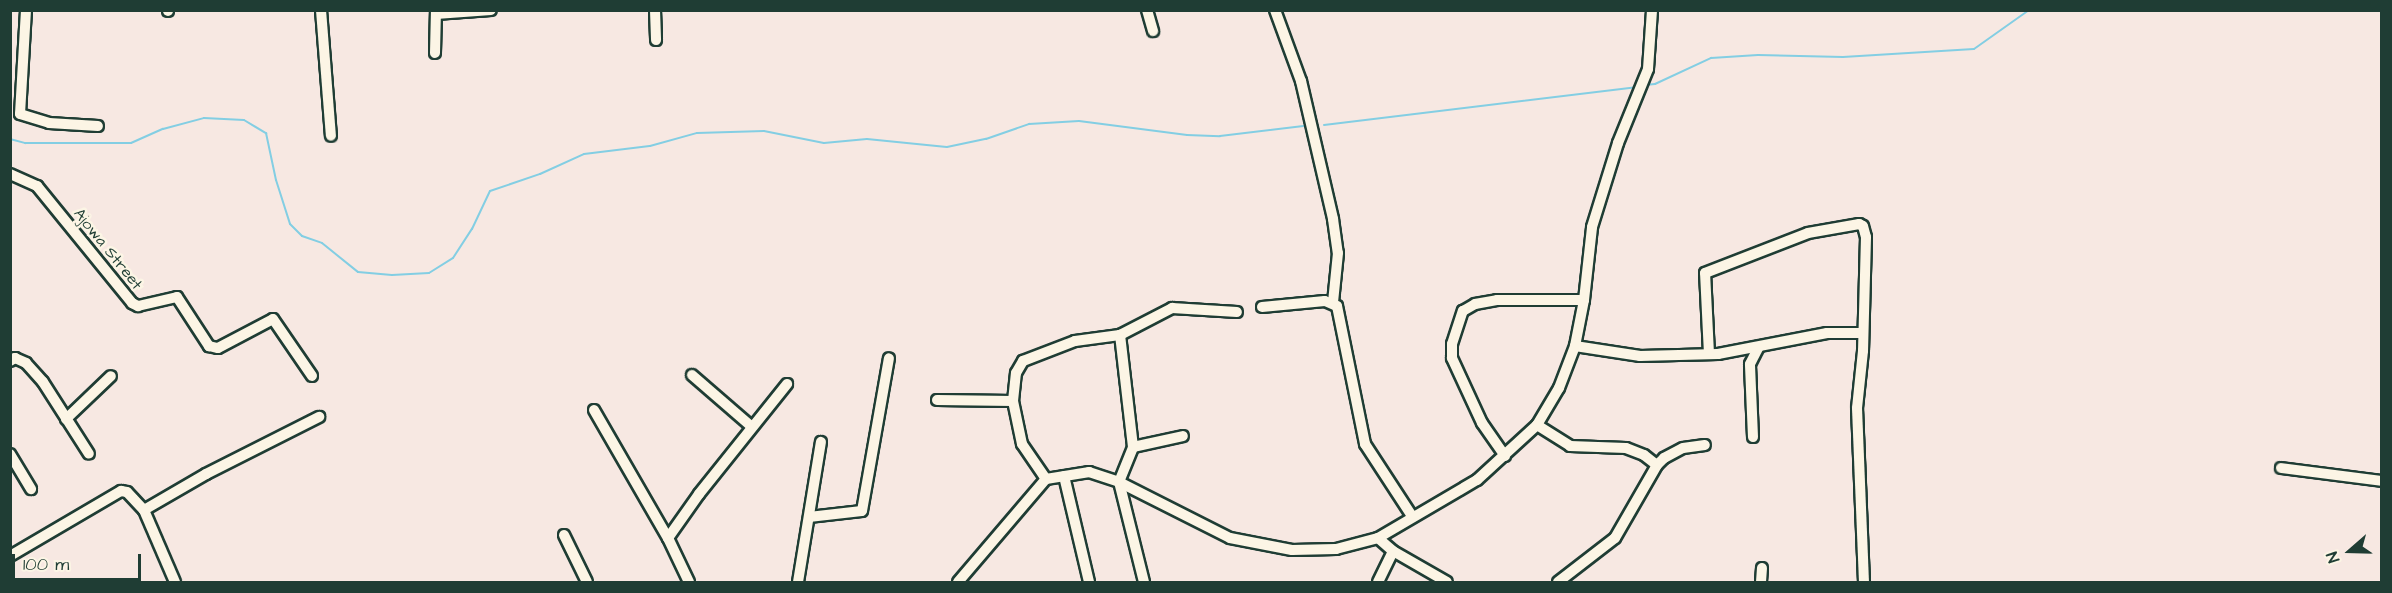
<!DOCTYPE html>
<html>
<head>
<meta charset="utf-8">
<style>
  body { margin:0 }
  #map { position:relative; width:2392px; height:593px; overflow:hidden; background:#f7e8e2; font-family:"Architects Daughter",sans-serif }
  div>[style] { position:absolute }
  .stream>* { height:2px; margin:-1px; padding:0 1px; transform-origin:1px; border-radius:1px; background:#83cee3 }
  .roads { filter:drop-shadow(2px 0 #1f3d34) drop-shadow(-2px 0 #1f3d34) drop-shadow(0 2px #1f3d34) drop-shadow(0 -2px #1f3d34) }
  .minor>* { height:10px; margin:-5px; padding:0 5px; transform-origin:5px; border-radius:5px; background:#fcf5e5 }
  span { translate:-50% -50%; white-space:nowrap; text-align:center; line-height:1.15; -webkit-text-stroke:5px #fcf5e5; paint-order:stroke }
  .street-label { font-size:16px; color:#1f3d34 }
  .frame { position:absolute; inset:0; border:12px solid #1f3d34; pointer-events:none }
  .north { position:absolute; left:2320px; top:521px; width:60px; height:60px; -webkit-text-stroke:4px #fcf5e5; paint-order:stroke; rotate:250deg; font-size:16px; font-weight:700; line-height:24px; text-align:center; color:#1f3d34 }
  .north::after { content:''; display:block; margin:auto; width:21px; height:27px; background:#1f3d34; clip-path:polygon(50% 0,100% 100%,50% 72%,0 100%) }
  .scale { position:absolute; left:12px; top:554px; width:129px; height:27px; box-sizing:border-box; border:3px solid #1f3d34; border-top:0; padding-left:8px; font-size:18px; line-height:21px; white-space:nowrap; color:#1f3d34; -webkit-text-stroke:4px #fcf5e5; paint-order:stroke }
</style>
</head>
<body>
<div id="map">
  <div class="stream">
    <i style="left:1645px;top:85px;width:10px;rotate:-6deg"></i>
    <i style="left:1655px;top:84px;width:62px;rotate:-24.9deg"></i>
    <i style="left:1711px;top:58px;width:47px;rotate:-3.7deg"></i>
    <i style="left:1758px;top:55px;width:85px;rotate:1.3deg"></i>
    <i style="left:1843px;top:57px;width:131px;rotate:-3.5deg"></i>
    <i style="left:1974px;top:49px;width:67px;rotate:-35.3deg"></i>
    <i style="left:1324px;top:125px;width:314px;rotate:-6.9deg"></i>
    <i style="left:10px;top:139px;width:16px;rotate:15deg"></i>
    <i style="left:25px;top:143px;width:106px"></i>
    <i style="left:131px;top:143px;width:35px;rotate:-24deg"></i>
    <i style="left:163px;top:129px;width:42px;rotate:-15deg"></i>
    <i style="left:204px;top:118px;width:40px;rotate:2.9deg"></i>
    <i style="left:244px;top:120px;width:26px;rotate:31deg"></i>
    <i style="left:266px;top:133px;width:48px;rotate:78deg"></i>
    <i style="left:276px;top:180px;width:46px;rotate:72.3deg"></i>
    <i style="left:290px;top:224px;width:17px;rotate:45deg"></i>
    <i style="left:302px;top:236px;width:21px;rotate:19deg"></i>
    <i style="left:322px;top:243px;width:46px;rotate:38.9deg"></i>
    <i style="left:358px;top:272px;width:34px;rotate:5deg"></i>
    <i style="left:392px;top:275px;width:37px;rotate:-3deg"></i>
    <i style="left:429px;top:273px;width:28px;rotate:-32deg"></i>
    <i style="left:453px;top:258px;width:35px;rotate:-57deg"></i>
    <i style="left:472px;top:229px;width:42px;rotate:-64.7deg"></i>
    <i style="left:490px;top:191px;width:53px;rotate:-18.8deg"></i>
    <i style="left:540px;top:174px;width:48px;rotate:-24.4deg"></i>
    <i style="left:584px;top:154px;width:66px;rotate:-6.9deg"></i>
    <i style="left:650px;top:146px;width:49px;rotate:-15.5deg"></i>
    <i style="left:697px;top:133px;width:67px;rotate:-1.7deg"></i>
    <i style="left:764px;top:131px;width:61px;rotate:11.3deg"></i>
    <i style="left:824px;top:143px;width:43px;rotate:-5.3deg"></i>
    <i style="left:867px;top:139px;width:80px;rotate:5.7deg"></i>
    <i style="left:947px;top:147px;width:40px;rotate:-12deg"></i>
    <i style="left:986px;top:139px;width:46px;rotate:-19.2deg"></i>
    <i style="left:1029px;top:124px;width:50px;rotate:-3.4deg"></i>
    <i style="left:1079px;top:121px;width:109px;rotate:7.4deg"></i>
    <i style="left:1187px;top:135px;width:33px;rotate:2deg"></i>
    <i style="left:1220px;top:136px;width:84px;rotate:-6.9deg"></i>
  </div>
  <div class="roads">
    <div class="minor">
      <i style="left:26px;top:10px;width:104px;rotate:93.3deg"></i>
      <i style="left:20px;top:114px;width:30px;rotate:17deg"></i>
      <i style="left:49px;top:123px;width:49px;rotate:3.5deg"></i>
      <i style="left:321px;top:10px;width:126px;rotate:85.5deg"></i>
      <i style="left:655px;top:10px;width:30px;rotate:88deg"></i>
      <i style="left:1147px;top:10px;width:22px;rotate:74deg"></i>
      <i style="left:1275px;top:10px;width:76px;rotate:69.9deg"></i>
      <i style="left:1301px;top:81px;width:142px;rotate:76.9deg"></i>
      <i style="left:1333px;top:219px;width:34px;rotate:82deg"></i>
      <i style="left:1338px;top:253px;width:49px;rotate:95.8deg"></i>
      <i style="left:168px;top:11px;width:1px;rotate:-90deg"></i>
      <i style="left:436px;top:14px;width:55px;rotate:-4.2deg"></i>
      <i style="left:435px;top:53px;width:43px;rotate:-88.7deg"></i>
      <i style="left:10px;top:174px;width:30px;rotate:24deg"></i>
      <i style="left:37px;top:186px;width:151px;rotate:50.9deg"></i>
      <i style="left:132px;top:303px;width:7px;rotate:27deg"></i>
      <i style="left:138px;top:306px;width:40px;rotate:-13deg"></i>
      <i style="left:177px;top:297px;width:59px;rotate:56.9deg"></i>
      <i style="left:209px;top:346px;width:9px;rotate:13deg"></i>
      <i style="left:218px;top:348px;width:62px;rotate:-27.8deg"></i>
      <i style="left:273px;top:319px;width:69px;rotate:55.6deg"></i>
      <i style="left:1262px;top:307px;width:63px;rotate:-5.4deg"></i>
      <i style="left:1325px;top:301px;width:13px;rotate:23deg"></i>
      <i style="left:1337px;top:306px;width:141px;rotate:78.5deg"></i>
      <i style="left:1365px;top:444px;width:86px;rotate:56.9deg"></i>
      <i style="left:1575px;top:346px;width:66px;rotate:8.7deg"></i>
      <i style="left:1640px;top:356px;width:78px;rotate:-1.5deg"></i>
      <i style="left:1718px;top:354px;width:111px;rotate:-10.9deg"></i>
      <i style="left:1827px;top:333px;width:36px"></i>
      <i style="left:1709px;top:354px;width:81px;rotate:-92.8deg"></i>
      <i style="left:1705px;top:273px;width:110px;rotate:-21.2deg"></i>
      <i style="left:1808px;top:233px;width:52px;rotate:-10deg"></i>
      <i style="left:1859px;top:224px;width:4px;rotate:27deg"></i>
      <i style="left:1863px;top:226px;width:11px;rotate:75deg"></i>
      <i style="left:1866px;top:237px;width:114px;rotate:91.5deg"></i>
      <i style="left:1863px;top:351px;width:57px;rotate:96deg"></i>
      <i style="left:1857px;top:408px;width:174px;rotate:87.7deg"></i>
      <i style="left:10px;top:361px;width:6px;rotate:-31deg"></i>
      <i style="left:15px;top:358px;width:12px;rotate:24deg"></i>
      <i style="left:26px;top:363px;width:25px;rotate:48deg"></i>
      <i style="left:43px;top:382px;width:85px;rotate:57.4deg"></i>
      <i style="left:692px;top:375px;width:79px;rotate:40.9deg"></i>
      <i style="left:937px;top:400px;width:76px;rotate:0.8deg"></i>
      <i style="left:1013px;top:401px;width:44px;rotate:78.2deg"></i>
      <i style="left:1022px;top:444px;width:42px;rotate:55.6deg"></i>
      <i style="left:1013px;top:401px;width:28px;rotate:-84deg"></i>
      <i style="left:1016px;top:373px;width:14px;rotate:-60deg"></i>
      <i style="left:1023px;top:361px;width:56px;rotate:-21deg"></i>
      <i style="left:1075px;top:341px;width:45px;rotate:-7.6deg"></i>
      <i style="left:594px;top:410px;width:148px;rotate:60deg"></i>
      <i style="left:668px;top:538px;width:49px;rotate:64.5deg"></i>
      <i style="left:66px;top:419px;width:62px;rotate:-43.7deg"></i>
      <i style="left:1537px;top:425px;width:39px;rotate:32deg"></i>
      <i style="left:1570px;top:446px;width:56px;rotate:2deg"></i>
      <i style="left:1626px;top:448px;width:19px;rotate:21deg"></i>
      <i style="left:1644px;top:455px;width:16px;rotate:38deg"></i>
      <i style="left:1753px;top:437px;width:73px;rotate:-92.4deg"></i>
      <i style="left:1750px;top:364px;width:18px;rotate:-63deg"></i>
      <i style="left:1133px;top:447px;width:113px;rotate:-96.6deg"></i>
      <i style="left:1120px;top:335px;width:59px;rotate:-27.4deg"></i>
      <i style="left:1172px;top:308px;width:65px;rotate:3.5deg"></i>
      <i style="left:10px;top:454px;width:41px;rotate:59deg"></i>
      <i style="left:1505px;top:456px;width:40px;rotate:-124.9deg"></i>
      <i style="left:1482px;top:423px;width:72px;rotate:-114.8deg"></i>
      <i style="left:1452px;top:358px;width:14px;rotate:-90deg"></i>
      <i style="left:1452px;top:344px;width:35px;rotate:-72deg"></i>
      <i style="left:1463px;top:311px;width:14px;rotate:-30deg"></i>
      <i style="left:1475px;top:304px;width:22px;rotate:-10deg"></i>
      <i style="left:1497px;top:300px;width:87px"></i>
      <i style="left:2281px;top:468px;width:102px;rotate:7.3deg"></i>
      <i style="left:1064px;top:476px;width:109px;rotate:76.7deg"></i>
      <i style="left:144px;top:510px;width:72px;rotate:-30.1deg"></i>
      <i style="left:206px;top:474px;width:127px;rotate:-26.8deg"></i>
      <i style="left:809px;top:517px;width:53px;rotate:-6.5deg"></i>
      <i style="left:862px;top:511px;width:155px;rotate:-80deg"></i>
      <i style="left:564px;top:535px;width:52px;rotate:63.9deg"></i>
      <i style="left:668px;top:538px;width:54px;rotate:-54.8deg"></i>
      <i style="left:699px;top:494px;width:141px;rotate:-51.3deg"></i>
      <i style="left:1378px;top:538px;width:20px;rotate:41deg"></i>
      <i style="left:1393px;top:551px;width:62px;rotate:29.9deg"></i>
      <i style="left:10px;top:556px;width:129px;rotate:-30.4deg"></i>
      <i style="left:121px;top:491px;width:6px;rotate:9deg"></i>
      <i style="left:127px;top:492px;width:25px;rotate:47deg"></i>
      <i style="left:144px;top:510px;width:78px;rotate:66.7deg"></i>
      <i style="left:798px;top:582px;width:142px;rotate:-80.7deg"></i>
      <i style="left:958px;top:582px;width:135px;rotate:-49.5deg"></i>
      <i style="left:1046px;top:479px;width:44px;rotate:-9.2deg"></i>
      <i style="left:1089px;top:472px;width:32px;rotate:18deg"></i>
      <i style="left:1119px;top:482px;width:124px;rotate:26.8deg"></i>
      <i style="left:1230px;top:538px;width:63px;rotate:11deg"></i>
      <i style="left:1292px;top:550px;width:44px;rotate:-1.3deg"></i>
      <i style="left:1336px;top:549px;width:43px;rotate:-14.7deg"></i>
      <i style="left:1378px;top:538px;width:115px;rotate:-30.4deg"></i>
      <i style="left:1477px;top:480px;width:81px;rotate:-42.5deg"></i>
      <i style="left:1537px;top:425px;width:43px;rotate:-59.3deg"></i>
      <i style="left:1559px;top:388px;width:45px;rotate:-69.1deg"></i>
      <i style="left:1575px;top:346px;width:47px;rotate:-78.9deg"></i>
      <i style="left:1584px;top:300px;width:73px;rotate:-83.7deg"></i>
      <i style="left:1592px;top:227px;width:88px;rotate:-72.8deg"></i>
      <i style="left:1618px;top:143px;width:80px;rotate:-67.9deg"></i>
      <i style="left:1648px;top:69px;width:59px;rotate:-86.1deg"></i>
      <i style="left:1144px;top:582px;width:103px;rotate:-104deg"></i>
      <i style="left:1119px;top:482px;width:38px;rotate:-68deg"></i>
      <i style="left:1133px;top:447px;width:51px;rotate:-12.4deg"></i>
      <i style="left:1378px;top:582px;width:34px;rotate:-64deg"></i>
      <i style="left:1558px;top:582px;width:72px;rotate:-37.7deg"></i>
      <i style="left:1615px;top:538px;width:84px;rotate:-60.1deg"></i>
      <i style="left:1657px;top:465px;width:10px;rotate:-45deg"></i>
      <i style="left:1664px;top:458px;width:21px;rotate:-28deg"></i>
      <i style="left:1683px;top:448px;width:22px;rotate:-8deg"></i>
      <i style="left:1761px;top:582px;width:14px;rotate:-86deg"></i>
    </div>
  </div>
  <div class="street-label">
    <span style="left:108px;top:249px;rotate:51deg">Ajowa Street</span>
  </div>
  <div class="frame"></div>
  <div class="north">N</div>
  <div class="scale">100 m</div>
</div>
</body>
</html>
